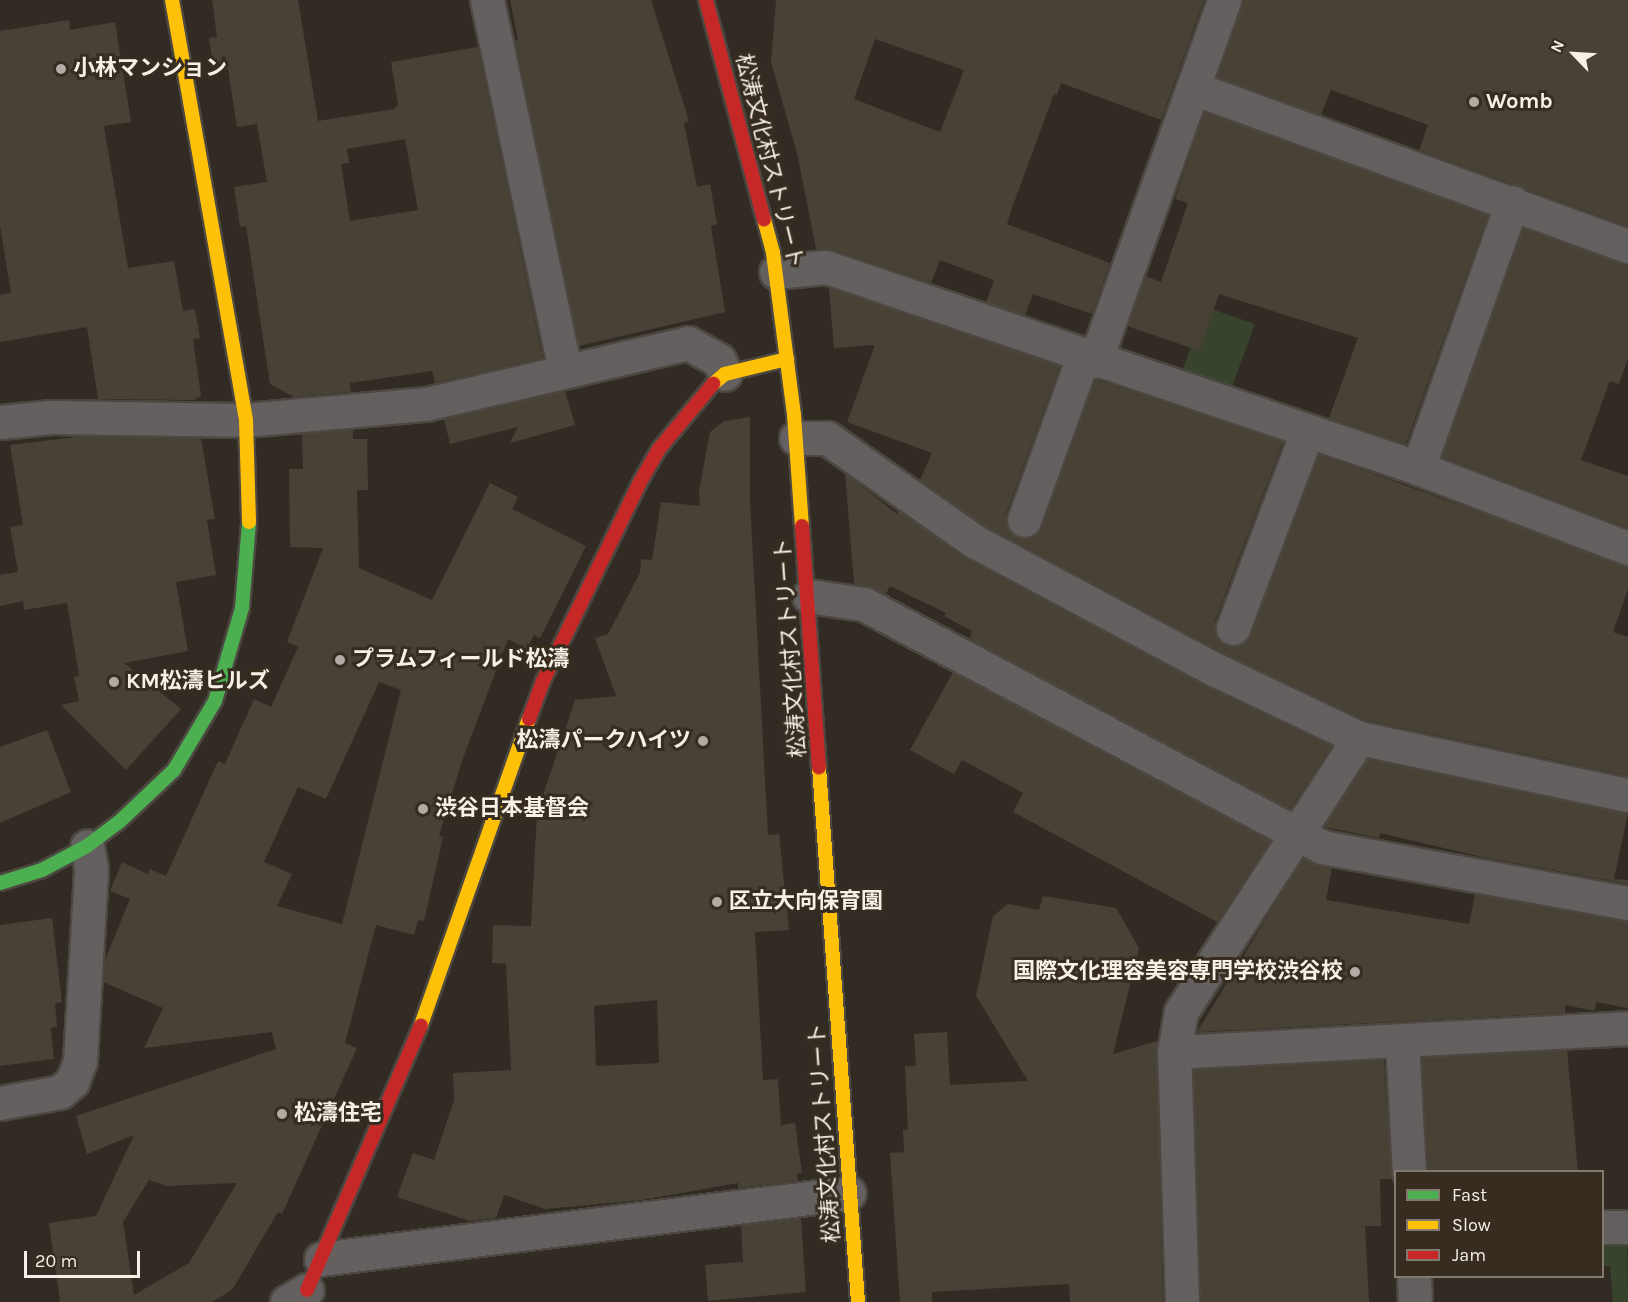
<!DOCTYPE html>
<html>
<head>
<meta charset="utf-8">
<style>
  body { margin:0 }
  #map { position:relative; width:1628px; height:1302px; overflow:hidden; background:#312b24; font-family:Karla,"Noto Sans JP",sans-serif }
  div>[style] { position:absolute }
  .green>* { inset:0; background:#38432d }
  .building>* { inset:0; background:#484136 }
  .roads { filter:drop-shadow(2px 0 #4c4740) drop-shadow(-2px 0 #4c4740) drop-shadow(0 2px #4c4740) drop-shadow(0 -2px #4c4740) }
  .street>* { height:33px; margin:-16.5px; padding:0 16.5px; transform-origin:16.5px; border-radius:16.5px; background:#63605f }
  .fast>* { height:14px; margin:-7px; padding:0 7px; transform-origin:7px; border-radius:7px; background:#4caf50 }
  .slow>* { height:14px; margin:-7px; padding:0 7px; transform-origin:7px; border-radius:7px; background:#ffc107 }
  .jam>* { height:14px; margin:-7px; padding:0 7px; transform-origin:7px; border-radius:7px; background:#c62828 }
  .dots>* { width:16px; height:16px; translate:-50% -50%; box-sizing:border-box; border:3px solid #362c1f; border-radius:50% }
  span { translate:-50% -50%; white-space:nowrap; text-align:center; line-height:1.15; -webkit-text-stroke:6px #362c1f; paint-order:stroke }
  .poi-label { font-size:22px; color:#f6f0e7; font-weight:700 }
  .left { translate:0 -50%; text-align:left }
  .right { translate:-100% -50%; text-align:right }
  .street-label { font-size:22px; color:#f6f0e7 }
  .legend { position:absolute; left:1394px; top:1170px; width:210px; height:108px; box-sizing:border-box; background:#362c1f; border:2px solid #837a6f; margin:0; padding:8px 10px; list-style:none; font-size:18px; color:#f6f0e7 }
  .legend li { display:flex; align-items:center; gap:12px; height:30px }
  .legend b { width:30px; border:2px solid #837a6f }
  .north { position:absolute; left:1544px; top:24px; width:60px; height:60px; -webkit-text-stroke:4px #362c1f; paint-order:stroke; rotate:295deg; font-size:16px; font-weight:700; line-height:24px; text-align:center; color:#f6f0e7 }
  .north::after { content:''; display:block; margin:auto; width:21px; height:27px; background:#f6f0e7; clip-path:polygon(50% 0,100% 100%,50% 72%,0 100%) }
  .scale { position:absolute; left:24px; top:1251px; width:116px; height:27px; box-sizing:border-box; border:3px solid #f6f0e7; border-top:0; padding-left:8px; font-size:18px; line-height:21px; white-space:nowrap; color:#f6f0e7; -webkit-text-stroke:4px #362c1f; paint-order:stroke }
</style>
</head>
<body>
<div id="map">
  <div class="green">
    <i style="clip-path:polygon(1206px 307px,1255px 324px,1231px 389px,1182px 371px)"></i>
    <i style="clip-path:polygon(1627px 1240px,1628px 1302px,1613px 1302px,1610px 1266px,1603px 1266px,1602px 1241px)"></i>
  </div>
  <div class="building">
    <i style="clip-path:polygon(evenodd,212px 0,298px 0,318px 121px,394px 109px,398px 104px,391px 62px,478px 47px,543px 358px,435px 383px,432px 371px,350px 383px,351px 392px,294px 397px,270px 384px,246px 226px,240px 227px,234px 187px,267px 182px,257px 124px,237px 127px,228px 69px,214px 71px,209px 38px,217px 37px,212px 0,405px 139px,418px 210px,350px 221px,341px 164px,349px 163px,347px 149px,405px 139px)"></i>
    <i style="clip-path:polygon(510px 0,651px 0,689px 121px,684px 123px,697px 187px,710px 184px,717px 224px,711px 226px,725px 312px,579px 346px,515px 40px,518px 40px)"></i>
    <i style="clip-path:polygon(evenodd,776px 0,1204px 0,1161px 120px,1061px 83px,1057px 95px,1054px 94px,1012px 208px,1007px 224px,1110px 263px,1092px 314px,1033px 294px,1025px 315px,986px 302px,994px 280px,940px 260px,931px 283px,832px 249px,816px 249px,798px 157px,771px 62px,776px 0,875px 39px,964px 70px,940px 132px,854px 99px,875px 39px)"></i>
    <i style="clip-path:polygon(1242px 0,1628px 0,1628px 226px,1419px 150px,1428px 125px,1331px 90px,1321px 115px,1217px 77px)"></i>
    <i style="clip-path:polygon(69px 20px,70px 30px,115px 22px,131px 122px,104px 126px,128px 268px,174px 261px,183px 311px,195px 309px,200px 338px,193px 339px,201px 396px,194px 400px,98px 399px,87px 327px,0 342px,0 295px,11px 293px,0 226px,0 31px)"></i>
    <i style="clip-path:polygon(1204px 112px,1488px 215px,1406px 444px,1329px 418px,1358px 338px,1219px 294px,1200px 351px,1127px 326px,1145px 276px,1161px 282px,1188px 203px,1175px 199px)"></i>
    <i style="clip-path:polygon(1523px 228px,1628px 264px,1628px 358px,1619px 384px,1610px 381px,1581px 460px,1628px 476px,1628px 528px,1442px 457px)"></i>
    <i style="clip-path:polygon(829px 288px,1060px 366px,1006px 514px,1009px 532px,1018px 538px,1036px 535px,1042px 526px,1095px 379px,1283px 442px,1215px 621px,1218px 639px,1227px 646px,1244px 643px,1251px 635px,1319px 454px,1628px 566px,1628px 589px,1613px 632px,1628px 637px,1628px 776px,1365px 720px,1224px 653px,984px 525px,920px 480px,932px 453px,847px 422px,875px 345px,834px 348px)"></i>
    <i style="clip-path:polygon(565px 391px,575px 425px,510px 443px,518px 427px,450px 444px,444px 419px)"></i>
    <i style="clip-path:polygon(evenodd,750px 417px,750px 502px,768px 835px,779px 834px,789px 930px,755px 932px,763px 1080px,778px 1079px,781px 1125px,795px 1123px,802px 1173px,797px 1173px,798px 1181px,738px 1188px,738px 1183px,642px 1200px,545px 1209px,504px 1195px,496px 1218px,470px 1221px,397px 1197px,413px 1153px,434px 1160px,454px 1100px,453px 1073px,511px 1070px,506px 964px,492px 963px,493px 925px,531px 926px,537px 813px,575px 700px,616px 696px,595px 638px,608px 634px,640px 573px,641px 559px,652px 560px,661px 502px,700px 506px,699px 491px,710px 432px,724px 421px,750px 417px,657px 1000px,659px 1063px,596px 1066px,594px 1006px,657px 1000px)"></i>
    <i style="clip-path:polygon(evenodd,353px 429px,353px 439px,367px 439px,368px 490px,357px 490px,359px 568px,432px 600px,490px 483px,518px 497px,512px 509px,586px 546px,540px 638px,534px 635px,527px 649px,508px 639px,463px 758px,439px 836px,443px 837px,424px 921px,418px 920px,414px 935px,376px 925px,345px 1043px,357px 1048px,282px 1214px,278px 1212px,232px 1290px,212px 1302px,60px 1302px,49px 1223px,96px 1216px,134px 1135px,87px 1154px,76px 1116px,276px 1049px,272px 1032px,144px 1048px,163px 1008px,103px 982px,105px 960px,130px 899px,110px 891px,122px 862px,148px 874px,150px 869px,166px 876px,218px 761px,225px 764px,254px 699px,271px 707px,298px 647px,287px 642px,323px 548px,290px 547px,289px 469px,303px 469px,302px 434px,353px 429px,379px 682px,401px 690px,342px 924px,277px 906px,292px 874px,264px 862px,298px 787px,326px 799px,379px 682px,353px 429px,149px 1180px,167px 1186px,237px 1183px,189px 1263px,134px 1295px,123px 1222px,149px 1180px)"></i>
    <i style="clip-path:polygon(85px 436px,201px 438px,215px 519px,207px 520px,216px 575px,176px 582px,188px 651px,124px 663px,181px 709px,126px 770px,61px 705px,79px 701px,74px 677px,79px 676px,67px 603px,24px 610px,23px 601px,0 606px,0 575px,18px 572px,10px 527px,23px 525px,10px 445px)"></i>
    <i style="clip-path:polygon(845px 473px,897px 514px,899px 511px,965px 558px,1207px 687px,1332px 746px,1290px 809px,970px 639px,972px 631px,944px 616px,946px 613px,890px 586px,886px 594px,854px 584px)"></i>
    <i style="clip-path:polygon(953px 672px,1270px 841px,1217px 922px,1013px 812px,1023px 793px,962px 760px,954px 774px,910px 750px)"></i>
    <i style="clip-path:polygon(47px 730px,71px 792px,0 823px,0 747px)"></i>
    <i style="clip-path:polygon(1368px 759px,1628px 813px,1614px 879px,1628px 880px,1628px 884px,1482px 857px,1380px 833px,1379px 838px,1324px 827px)"></i>
    <i style="clip-path:polygon(1303px 858px,1332px 868px,1326px 900px,1469px 924px,1475px 894px,1628px 921px,1628px 1008px,1596px 1002px,1595px 1011px,1565px 1005px,1565px 1013px,1197px 1032px)"></i>
    <i style="clip-path:polygon(1043px 896px,1116px 908px,1139px 948px,1113px 1054px,1157px 1041px,1163px 1302px,1070px 1302px,1069px 1284px,932px 1292px,932px 1302px,900px 1302px,890px 1153px,904px 1152px,903px 1130px,908px 1130px,905px 1066px,916px 1066px,914px 1034px,947px 1032px,950px 1085px,1028px 1081px,976px 996px,993px 916px,1008px 904px,1039px 910px)"></i>
    <i style="clip-path:polygon(52px 918px,62px 1002px,55px 1003px,57px 1027px,51px 1028px,54px 1059px,0 1066px,0 925px)"></i>
    <i style="clip-path:polygon(1567px 1050px,1578px 1172px,1428px 1172px,1422px 1058px)"></i>
    <i style="clip-path:polygon(1384px 1060px,1392px 1179px,1380px 1179px,1381px 1226px,1365px 1226px,1369px 1302px,1201px 1302px,1193px 1070px)"></i>
    <i style="clip-path:polygon(801px 1218px,806px 1292px,708px 1301px,705px 1265px,743px 1262px,741px 1225px)"></i>
  </div>
  <div class="roads">
    <div class="street">
      <i style="left:487px;top:0;width:379px;rotate:78.1deg"></i>
      <i style="left:1193px;top:88px;width:463px;rotate:20deg"></i>
      <i style="left:776px;top:272px;width:50px;rotate:-5.7deg"></i>
      <i style="left:826px;top:267px;width:625px;rotate:18.75deg"></i>
      <i style="left:1418px;top:468px;width:225px;rotate:20.9deg"></i>
      <i style="left:1095px;top:361px;width:383px;rotate:-70.3deg"></i>
      <i style="left:0;top:422px;width:51px;rotate:-5.6deg"></i>
      <i style="left:51px;top:417px;width:195px;rotate:0.9deg"></i>
      <i style="left:246px;top:420px;width:181px;rotate:-5.1deg"></i>
      <i style="left:426px;top:404px;width:269px;rotate:-13.1deg"></i>
      <i style="left:688px;top:343px;width:35px;rotate:29deg"></i>
      <i style="left:719px;top:360px;width:15px;rotate:67deg"></i>
      <i style="left:796px;top:438px;width:31px"></i>
      <i style="left:827px;top:438px;width:179px;rotate:35deg"></i>
      <i style="left:974px;top:541px;width:274px;rotate:28.1deg"></i>
      <i style="left:1216px;top:670px;width:158px;rotate:25.4deg"></i>
      <i style="left:1359px;top:738px;width:275px;rotate:12deg"></i>
      <i style="left:1418px;top:468px;width:282px;rotate:-70.5deg"></i>
      <i style="left:1024px;top:520px;width:173px;rotate:-70.1deg"></i>
      <i style="left:809px;top:596px;width:56px;rotate:8.3deg"></i>
      <i style="left:864px;top:604px;width:518px;rotate:27.95deg"></i>
      <i style="left:1322px;top:847px;width:311px;rotate:10.4deg"></i>
      <i style="left:1233px;top:628px;width:210px;rotate:-69.3deg"></i>
      <i style="left:1402px;top:1040px;width:132px;rotate:87deg"></i>
      <i style="left:1174px;top:1052px;width:455px;rotate:-3deg"></i>
      <i style="left:0;top:1103px;width:61px;rotate:-10.4deg"></i>
      <i style="left:60px;top:1092px;width:16px;rotate:-40deg"></i>
      <i style="left:72px;top:1082px;width:22px;rotate:-69deg"></i>
      <i style="left:80px;top:1061px;width:193px;rotate:-86.7deg"></i>
      <i style="left:91px;top:868px;width:22px;rotate:-100deg"></i>
      <i style="left:1602px;top:1227px;width:26px"></i>
      <i style="left:321px;top:1259px;width:532px;rotate:-7.13deg"></i>
      <i style="left:1414px;top:1276px;width:26px;rotate:88deg"></i>
      <i style="left:287px;top:1302px;width:23px;rotate:-31deg"></i>
      <i style="left:1182px;top:1302px;width:250px;rotate:-91.8deg"></i>
      <i style="left:1174px;top:1052px;width:41px;rotate:-80.1deg"></i>
      <i style="left:1181px;top:1012px;width:327px;rotate:-57deg"></i>
    </div>
    <div class="fast">
      <i style="left:0;top:883px;width:44px;rotate:-17.2deg"></i>
      <i style="left:42px;top:870px;width:51px;rotate:-28.1deg"></i>
      <i style="left:87px;top:846px;width:39px;rotate:-37deg"></i>
      <i style="left:118px;top:823px;width:77px;rotate:-43.4deg"></i>
      <i style="left:174px;top:770px;width:80px;rotate:-59.3deg"></i>
      <i style="left:215px;top:701px;width:97px;rotate:-73.8deg"></i>
      <i style="left:242px;top:608px;width:86px;rotate:-85.3deg"></i>
    </div>
    <div class="slow">
      <i style="left:172px;top:0;width:426px;rotate:80deg"></i>
      <i style="left:246px;top:420px;width:102px;rotate:88.3deg"></i>
      <i style="left:764px;top:219px;width:35px;rotate:75deg"></i>
      <i style="left:773px;top:253px;width:163px;rotate:82.6deg"></i>
      <i style="left:794px;top:415px;width:111px;rotate:85.9deg"></i>
      <i style="left:713px;top:384px;width:16px;rotate:-40deg"></i>
      <i style="left:725px;top:374px;width:64px;rotate:-13.6deg"></i>
      <i style="left:819px;top:767px;width:536px;rotate:85.83deg"></i>
      <i style="left:421px;top:1025px;width:324px;rotate:-70.6deg"></i>
    </div>
    <div class="jam">
      <i style="left:706px;top:0;width:227px;rotate:75.2deg"></i>
      <i style="left:802px;top:526px;width:242px;rotate:86deg"></i>
      <i style="left:529px;top:719px;width:40px;rotate:-69.8deg"></i>
      <i style="left:543px;top:681px;width:221px;rotate:-64deg"></i>
      <i style="left:640px;top:482px;width:38px;rotate:-60deg"></i>
      <i style="left:659px;top:449px;width:85px;rotate:-50.3deg"></i>
      <i style="left:307px;top:1290px;width:288px;rotate:-66.7deg"></i>
    </div>
  </div>
  <div class="dots">
    <i style="left:61px;top:69px;background:#b1aba3"></i>
    <i style="left:1474px;top:102px;background:#b1aba3"></i>
    <i style="left:340px;top:660px;background:#b1aba3"></i>
    <i style="left:114px;top:682px;background:#b1aba3"></i>
    <i style="left:703px;top:741px;background:#b1aba3"></i>
    <i style="left:423px;top:809px;background:#b1aba3"></i>
    <i style="left:717px;top:902px;background:#b1aba3"></i>
    <i style="left:1355px;top:972px;background:#b1aba3"></i>
    <i style="left:282px;top:1114px;background:#b1aba3"></i>
  </div>
  <div class="poi-label">
    <span class="left" style="left:73px;top:69px">小林マンション</span>
    <span class="left" style="left:1486px;top:102px">Womb</span>
    <span class="left" style="left:352px;top:660px">プラムフィールド松濤</span>
    <span class="left" style="left:126px;top:682px">KM松濤ヒルズ</span>
    <span class="right" style="left:691px;top:741px">松濤パークハイツ</span>
    <span class="left" style="left:435px;top:809px">渋谷日本基督会</span>
    <span class="left" style="left:729px;top:902px">区立大向保育園</span>
    <span class="right" style="left:1343px;top:972px">国際文化理容美容専門学校渋谷校</span>
    <span class="left" style="left:294px;top:1114px">松濤住宅</span>
  </div>
  <div class="street-label">
    <span style="left:769px;top:161px;rotate:76deg">松涛文化村ストリート</span>
    <span style="left:791px;top:648px;rotate:-94deg">松涛文化村ストリート</span>
    <span style="left:825px;top:1133px;rotate:-94deg">松涛文化村ストリート</span>
  </div>
  <ul class="legend">
  <li><b style="height:8px;background:#4caf50"></b>Fast</li>
  <li><b style="height:8px;background:#ffc107"></b>Slow</li>
  <li><b style="height:8px;background:#c62828"></b>Jam</li>
  </ul>
  <div class="north">N</div>
  <div class="scale">20 m</div>
</div>
</body>
</html>
